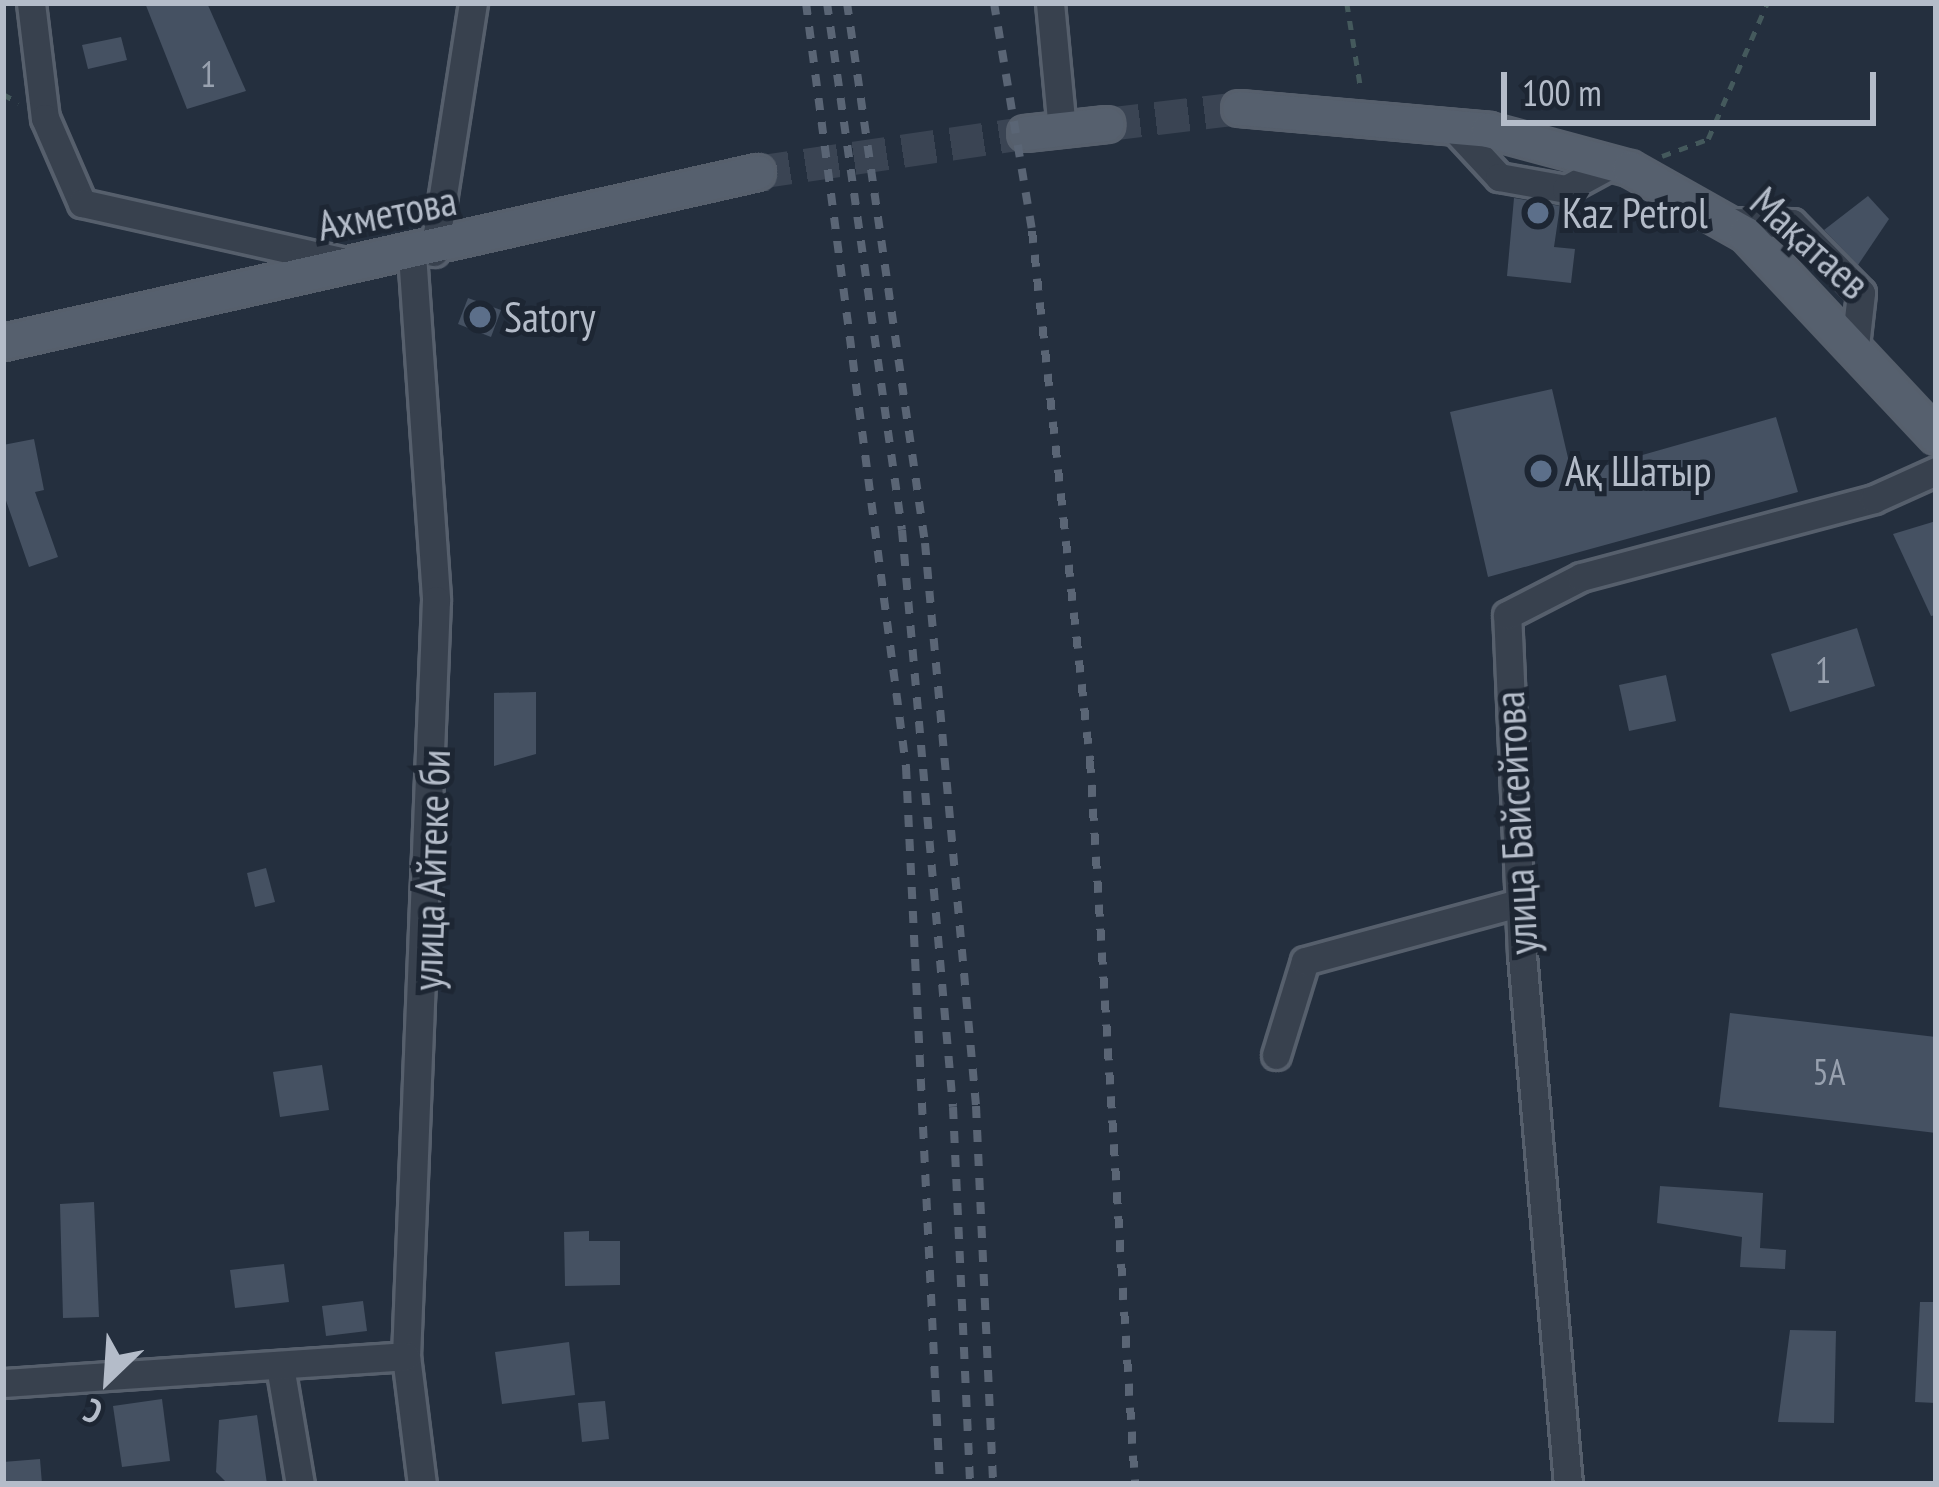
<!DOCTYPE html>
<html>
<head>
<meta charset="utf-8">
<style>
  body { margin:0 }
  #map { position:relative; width:1939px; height:1487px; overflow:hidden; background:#242f3e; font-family:"PT Sans Narrow",sans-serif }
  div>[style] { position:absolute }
  .building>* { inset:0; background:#455162 }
  .major-tunnel>* { height:33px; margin-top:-16.5px; transform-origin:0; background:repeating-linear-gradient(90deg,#3a4453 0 33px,transparent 0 49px) }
  .path>* { height:4.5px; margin-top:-2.25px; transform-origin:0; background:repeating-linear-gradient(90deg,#44595c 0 9px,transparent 0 18px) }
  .roads { filter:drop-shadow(3px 0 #565f6c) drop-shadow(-3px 0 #565f6c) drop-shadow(0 3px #565f6c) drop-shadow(0 -3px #565f6c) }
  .minor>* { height:27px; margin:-13.5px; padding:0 13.5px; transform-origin:13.5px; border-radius:13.5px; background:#38414e }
  .major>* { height:33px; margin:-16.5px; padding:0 16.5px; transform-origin:16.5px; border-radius:16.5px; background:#56606e }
  .rail>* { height:8px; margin-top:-4px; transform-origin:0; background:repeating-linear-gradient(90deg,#5a6575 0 12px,transparent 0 24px) }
  .dots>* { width:33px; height:33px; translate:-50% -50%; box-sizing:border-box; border:6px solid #1d2633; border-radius:50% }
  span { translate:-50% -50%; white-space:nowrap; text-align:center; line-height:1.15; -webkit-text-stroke:10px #1d2633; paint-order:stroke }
  .number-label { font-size:36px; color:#98a1af }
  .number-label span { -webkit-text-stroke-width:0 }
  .street-label { font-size:42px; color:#b4bcc9 }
  .poi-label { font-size:42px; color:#b4bcc9 }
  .left { translate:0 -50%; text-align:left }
  .frame { position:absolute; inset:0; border:6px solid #b4bcc9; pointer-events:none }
  .north { position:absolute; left:48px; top:1319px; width:120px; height:120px; -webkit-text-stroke:9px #1d2633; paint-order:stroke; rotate:205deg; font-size:33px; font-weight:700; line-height:48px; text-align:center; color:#b4bcc9 }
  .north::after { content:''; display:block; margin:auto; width:42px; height:54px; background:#b4bcc9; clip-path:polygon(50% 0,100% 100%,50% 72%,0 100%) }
  .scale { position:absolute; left:1501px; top:72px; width:375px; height:54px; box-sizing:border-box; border:6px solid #b4bcc9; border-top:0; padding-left:15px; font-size:36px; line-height:42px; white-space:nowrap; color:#b4bcc9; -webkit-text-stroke:9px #1d2633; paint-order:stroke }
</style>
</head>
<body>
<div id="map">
  <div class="building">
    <i style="clip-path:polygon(145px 3px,207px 3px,246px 91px,187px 109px)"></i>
    <i style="clip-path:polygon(121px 37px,127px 60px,88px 69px,82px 45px)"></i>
    <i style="clip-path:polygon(1868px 196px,1889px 219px,1858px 265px,1824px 230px)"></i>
    <i style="clip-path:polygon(1514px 198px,1560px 206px,1554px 247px,1575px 249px,1571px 283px,1507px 276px)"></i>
    <i style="clip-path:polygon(468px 298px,501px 310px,491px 337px,458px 324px)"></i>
    <i style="clip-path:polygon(1552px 389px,1572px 475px,1776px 417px,1798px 492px,1488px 577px,1450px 412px)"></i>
    <i style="clip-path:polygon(34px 439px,44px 490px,35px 492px,58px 557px,29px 567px,3px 492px,3px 445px)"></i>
    <i style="clip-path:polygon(1936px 521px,1936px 615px,1931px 616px,1893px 534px)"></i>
    <i style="clip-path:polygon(1857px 628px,1875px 686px,1790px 712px,1771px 654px)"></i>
    <i style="clip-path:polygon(1666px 675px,1676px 721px,1629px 731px,1619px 685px)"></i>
    <i style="clip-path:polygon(536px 692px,536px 754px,494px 766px,494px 693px)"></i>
    <i style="clip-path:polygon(266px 868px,275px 902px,255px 907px,247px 873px)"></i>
    <i style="clip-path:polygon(1730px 1013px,1936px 1037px,1936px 1133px,1719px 1107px)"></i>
    <i style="clip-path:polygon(322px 1065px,329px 1110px,280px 1117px,273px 1072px)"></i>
    <i style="clip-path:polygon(1660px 1186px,1763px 1193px,1760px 1248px,1786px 1250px,1785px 1269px,1740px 1267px,1742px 1237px,1657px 1223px)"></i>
    <i style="clip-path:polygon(94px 1202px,99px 1317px,63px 1318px,60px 1204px)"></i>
    <i style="clip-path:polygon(589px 1231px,589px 1241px,620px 1241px,620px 1285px,565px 1286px,564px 1232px)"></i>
    <i style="clip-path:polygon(284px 1264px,289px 1302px,235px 1308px,230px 1270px)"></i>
    <i style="clip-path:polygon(363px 1301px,367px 1331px,326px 1336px,322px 1306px)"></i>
    <i style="clip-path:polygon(1920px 1302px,1936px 1302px,1936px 1403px,1915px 1402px)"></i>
    <i style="clip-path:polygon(1790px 1330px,1836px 1331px,1834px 1423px,1778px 1422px)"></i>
    <i style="clip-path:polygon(569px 1342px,575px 1395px,502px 1404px,495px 1352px)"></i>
    <i style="clip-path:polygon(162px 1399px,170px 1461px,122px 1467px,113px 1406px)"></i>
    <i style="clip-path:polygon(605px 1401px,609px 1439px,582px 1442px,578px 1403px)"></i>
    <i style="clip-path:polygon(257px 1415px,267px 1484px,228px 1484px,216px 1472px,219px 1420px)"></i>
    <i style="clip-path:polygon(40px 1459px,42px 1484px,3px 1484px,3px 1462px)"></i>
  </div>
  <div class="major-tunnel">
    <i style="left:1107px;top:124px;width:133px;rotate:-6.9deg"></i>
    <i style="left:757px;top:172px;width:271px;rotate:-8.3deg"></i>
  </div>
  <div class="path">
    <i style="left:1347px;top:3px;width:87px;rotate:80.8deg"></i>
    <i style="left:3px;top:94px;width:18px;rotate:29deg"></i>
    <i style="left:1662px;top:156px;width:49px;rotate:-20.3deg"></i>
    <i style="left:1708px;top:139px;width:148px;rotate:-66.5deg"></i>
  </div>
  <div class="roads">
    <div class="minor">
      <i style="left:31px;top:3px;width:116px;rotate:83.1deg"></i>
      <i style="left:45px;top:118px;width:93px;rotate:66.5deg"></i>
      <i style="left:82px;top:203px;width:271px;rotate:12.6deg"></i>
      <i style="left:1050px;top:3px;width:127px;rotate:84.6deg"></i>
      <i style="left:1451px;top:125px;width:71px;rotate:47.3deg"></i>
      <i style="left:1499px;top:177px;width:68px;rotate:10.2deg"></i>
      <i style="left:1566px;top:189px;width:52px;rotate:-28.5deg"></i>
      <i style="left:1725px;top:222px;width:67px;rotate:0.9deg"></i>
      <i style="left:1792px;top:223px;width:98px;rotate:45.4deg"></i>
      <i style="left:1861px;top:293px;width:53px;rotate:96.5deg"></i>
      <i style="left:434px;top:252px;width:252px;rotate:-81.1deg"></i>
      <i style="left:412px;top:254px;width:347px;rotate:86deg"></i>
      <i style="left:436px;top:600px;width:757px;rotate:92.27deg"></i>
      <i style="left:406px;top:1356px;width:129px;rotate:82.9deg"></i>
      <i style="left:1276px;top:1055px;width:98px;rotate:-72.9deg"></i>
      <i style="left:1305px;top:961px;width:222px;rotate:-15.2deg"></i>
      <i style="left:281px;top:1372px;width:114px;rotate:80.4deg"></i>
      <i style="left:3px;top:1383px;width:404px;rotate:-3.8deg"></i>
      <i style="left:1568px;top:1484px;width:531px;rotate:-94.97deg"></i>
      <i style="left:1522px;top:955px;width:340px;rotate:-92.5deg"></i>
      <i style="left:1507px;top:615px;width:83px;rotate:-27.2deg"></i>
      <i style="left:1581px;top:577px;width:303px;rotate:-14.9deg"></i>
      <i style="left:1874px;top:499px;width:68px;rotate:-24.3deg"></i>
    </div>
    <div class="major">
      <i style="left:1239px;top:108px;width:250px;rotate:5deg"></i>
      <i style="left:1488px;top:130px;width:146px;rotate:15.1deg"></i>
      <i style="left:1629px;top:168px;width:134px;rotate:29.4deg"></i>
      <i style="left:1746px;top:234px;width:277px;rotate:46.8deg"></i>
      <i style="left:1025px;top:133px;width:82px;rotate:-6.3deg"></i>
      <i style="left:3px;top:342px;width:773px;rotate:-12.71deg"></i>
    </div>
  </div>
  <div class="rail">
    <i style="left:806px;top:3px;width:771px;rotate:82.54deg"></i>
    <i style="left:906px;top:767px;width:718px;rotate:87.29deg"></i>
    <i style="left:827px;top:3px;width:532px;rotate:81.9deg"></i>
    <i style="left:902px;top:530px;width:579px;rotate:84.95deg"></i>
    <i style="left:953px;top:1107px;width:377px;rotate:87.4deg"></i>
    <i style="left:847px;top:3px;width:546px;rotate:81.78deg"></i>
    <i style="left:925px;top:543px;width:565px;rotate:84.82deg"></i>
    <i style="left:976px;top:1106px;width:378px;rotate:87.4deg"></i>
    <i style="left:994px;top:3px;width:231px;rotate:80.5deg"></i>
    <i style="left:1032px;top:231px;width:533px;rotate:83.75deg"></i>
    <i style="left:1090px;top:761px;width:724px;rotate:86.44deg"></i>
  </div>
  <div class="dots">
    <i style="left:1538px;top:213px;background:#5c6f8a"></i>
    <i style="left:480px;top:317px;background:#5c6f8a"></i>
    <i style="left:1541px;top:471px;background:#5c6f8a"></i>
  </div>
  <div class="number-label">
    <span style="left:208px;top:74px">1</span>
    <span style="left:1823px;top:670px">1</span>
    <span style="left:1829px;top:1072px">5А</span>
  </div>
  <div class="street-label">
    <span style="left:387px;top:213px;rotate:-11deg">Ахметова</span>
    <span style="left:1810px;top:243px;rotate:42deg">Мақатаев</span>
    <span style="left:1516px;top:823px;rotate:-93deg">улица Байсейтова</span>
    <span style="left:431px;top:870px;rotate:-88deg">улица Айтеке би</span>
  </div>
  <div class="poi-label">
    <span class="left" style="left:1562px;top:213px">Kaz Petrol</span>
    <span class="left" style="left:504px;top:317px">Satory</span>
    <span class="left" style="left:1565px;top:471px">Ақ Шатыр</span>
  </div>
  <div class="frame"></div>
  <div class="north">С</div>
  <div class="scale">100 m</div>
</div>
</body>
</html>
